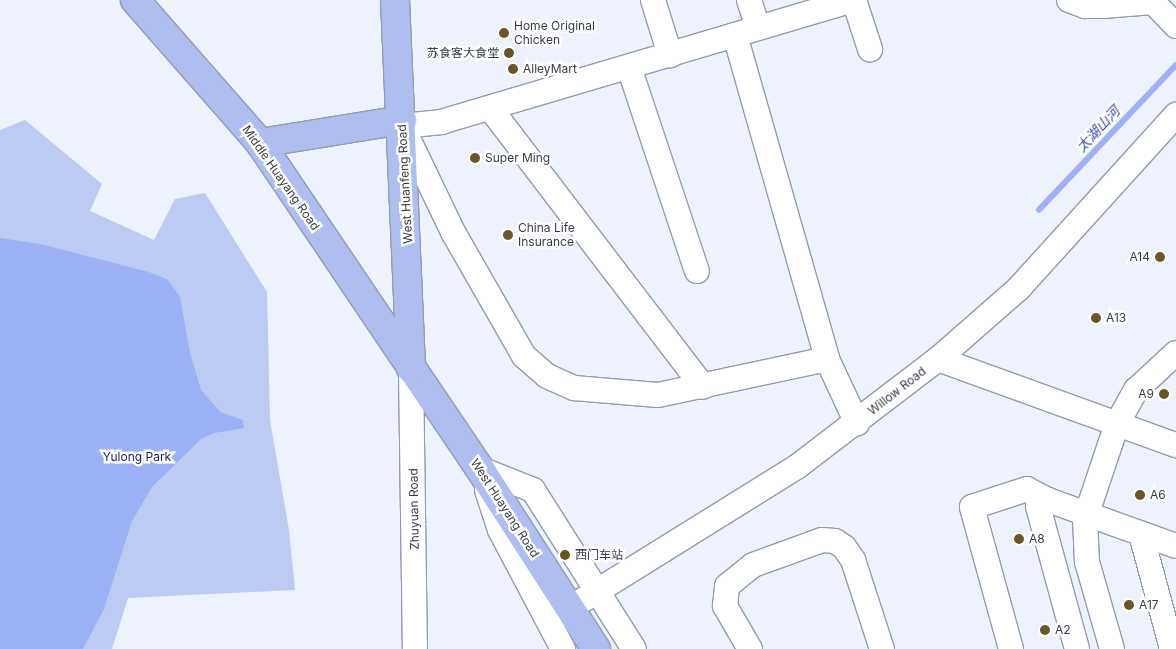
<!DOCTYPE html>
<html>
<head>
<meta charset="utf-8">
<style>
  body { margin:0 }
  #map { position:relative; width:1176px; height:649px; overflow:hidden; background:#eef2fc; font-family:Inter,"Noto Sans SC",sans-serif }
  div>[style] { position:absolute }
  .green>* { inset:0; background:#bdcaf3 }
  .water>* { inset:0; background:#9cb1f6 }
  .stream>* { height:5.5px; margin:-2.75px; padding:0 2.75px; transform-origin:2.75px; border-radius:2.75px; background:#9cb1f6 }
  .roads { filter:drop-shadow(1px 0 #939bb2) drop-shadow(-1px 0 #939bb2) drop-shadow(0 1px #939bb2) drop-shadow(0 -1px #939bb2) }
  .minor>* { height:24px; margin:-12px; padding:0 12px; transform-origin:12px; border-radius:12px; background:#fff }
  .major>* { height:28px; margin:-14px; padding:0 14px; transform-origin:14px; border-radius:14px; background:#afbdf1 }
  .dots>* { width:14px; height:14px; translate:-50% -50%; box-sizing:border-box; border:2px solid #fff; border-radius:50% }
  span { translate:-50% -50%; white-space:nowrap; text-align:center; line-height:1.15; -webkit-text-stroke:5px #fff; paint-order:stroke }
  .poi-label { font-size:12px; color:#393c46 }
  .left { translate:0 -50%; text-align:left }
  .right { translate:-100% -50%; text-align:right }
  .street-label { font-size:12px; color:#393c46 }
  .park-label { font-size:12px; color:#181a7b }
  .water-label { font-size:14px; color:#394bac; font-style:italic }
</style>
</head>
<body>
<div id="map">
  <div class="green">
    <i style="clip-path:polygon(25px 120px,102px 184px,90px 211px,154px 240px,175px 199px,205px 193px,267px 292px,270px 420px,289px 530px,295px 590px,128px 598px,112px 649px,0 649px,0 130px)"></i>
  </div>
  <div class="water">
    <i style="clip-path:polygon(0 238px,40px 244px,149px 272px,168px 280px,180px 297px,190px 353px,201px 390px,220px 412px,243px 420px,244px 428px,214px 433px,201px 439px,152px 487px,132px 521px,104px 609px,83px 649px,0 649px)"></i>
  </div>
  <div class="stream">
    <i style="left:1039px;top:210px;width:199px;rotate:-46.6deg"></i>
  </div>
  <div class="roads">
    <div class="minor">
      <i style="left:653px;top:0;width:58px;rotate:72.8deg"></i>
      <i style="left:749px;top:0;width:29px;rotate:72deg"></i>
      <i style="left:853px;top:0;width:429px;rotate:163.5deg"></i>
      <i style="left:442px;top:122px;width:40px;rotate:174.3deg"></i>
      <i style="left:402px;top:126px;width:118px;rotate:64.3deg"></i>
      <i style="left:453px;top:232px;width:143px;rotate:60.2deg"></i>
      <i style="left:524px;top:356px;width:30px;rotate:41deg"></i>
      <i style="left:547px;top:376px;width:30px;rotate:24deg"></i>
      <i style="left:574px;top:388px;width:84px;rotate:4.8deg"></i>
      <i style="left:658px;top:395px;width:173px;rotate:-12deg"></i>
      <i style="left:827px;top:359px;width:71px;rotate:64.9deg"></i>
      <i style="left:854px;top:0;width:52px;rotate:71.9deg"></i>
      <i style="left:1069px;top:0;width:17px;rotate:21deg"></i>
      <i style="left:1085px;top:6px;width:18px"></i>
      <i style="left:1103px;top:6px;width:50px;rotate:-4.6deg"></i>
      <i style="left:1151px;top:0;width:36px;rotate:46deg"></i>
      <i style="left:735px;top:35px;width:337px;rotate:74.1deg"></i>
      <i style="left:629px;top:67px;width:215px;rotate:71.6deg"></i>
      <i style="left:490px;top:108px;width:351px;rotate:52.6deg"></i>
      <i style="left:938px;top:359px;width:253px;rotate:19.9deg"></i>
      <i style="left:411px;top:369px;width:280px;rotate:89.2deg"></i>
      <i style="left:480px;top:469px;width:57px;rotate:21.6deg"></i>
      <i style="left:533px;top:490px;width:188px;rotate:57.6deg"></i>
      <i style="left:487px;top:490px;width:42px;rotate:72deg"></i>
      <i style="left:500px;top:530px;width:135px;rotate:62.1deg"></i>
      <i style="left:1141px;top:534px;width:119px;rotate:74.9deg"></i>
      <i style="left:570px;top:608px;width:269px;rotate:-31.9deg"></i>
      <i style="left:798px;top:466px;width:176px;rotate:-37.4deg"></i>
      <i style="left:938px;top:359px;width:108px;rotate:-41.2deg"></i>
      <i style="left:1019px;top:288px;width:234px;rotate:-47.8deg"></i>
      <i style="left:750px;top:649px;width:50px;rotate:-120.2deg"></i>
      <i style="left:725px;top:606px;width:20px;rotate:-84deg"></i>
      <i style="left:727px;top:586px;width:33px;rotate:-39deg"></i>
      <i style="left:753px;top:565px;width:73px;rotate:-19.9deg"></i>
      <i style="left:822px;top:540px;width:13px;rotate:4deg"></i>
      <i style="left:835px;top:541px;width:11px;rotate:34deg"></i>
      <i style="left:844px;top:547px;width:16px;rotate:55deg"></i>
      <i style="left:853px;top:560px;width:94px;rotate:72deg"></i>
      <i style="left:1011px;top:649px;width:147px;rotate:-105.4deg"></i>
      <i style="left:972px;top:507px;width:58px;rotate:-18.1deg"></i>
      <i style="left:1027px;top:489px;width:24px;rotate:28deg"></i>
      <i style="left:1077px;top:649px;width:148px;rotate:-105.3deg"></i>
      <i style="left:1038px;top:506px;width:12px;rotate:-31deg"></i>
      <i style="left:1048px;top:500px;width:136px;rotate:19.8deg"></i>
      <i style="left:1112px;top:649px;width:91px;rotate:-106deg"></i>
      <i style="left:1087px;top:562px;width:43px;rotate:-92.7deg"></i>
      <i style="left:1085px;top:519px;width:100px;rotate:-71.4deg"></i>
      <i style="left:1117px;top:424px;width:39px;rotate:-61deg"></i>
      <i style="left:1136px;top:390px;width:54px;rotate:-42.8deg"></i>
    </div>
    <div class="major">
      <i style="left:135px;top:0;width:190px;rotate:48.8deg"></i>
      <i style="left:260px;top:143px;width:393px;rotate:56deg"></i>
      <i style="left:480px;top:469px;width:214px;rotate:57.2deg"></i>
      <i style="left:395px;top:0;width:369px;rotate:87.5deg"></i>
      <i style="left:260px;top:143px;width:144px;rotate:-9.2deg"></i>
    </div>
  </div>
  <div class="dots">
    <i style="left:504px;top:33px;background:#685725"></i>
    <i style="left:509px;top:53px;background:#685725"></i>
    <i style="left:513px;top:69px;background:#685725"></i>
    <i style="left:475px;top:158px;background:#685725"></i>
    <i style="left:508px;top:235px;background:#685725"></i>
    <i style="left:1160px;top:257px;background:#685725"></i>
    <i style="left:1096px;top:318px;background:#685725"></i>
    <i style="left:1164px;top:394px;background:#685725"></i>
    <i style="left:1140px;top:495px;background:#685725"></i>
    <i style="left:1019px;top:539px;background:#685725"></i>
    <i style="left:565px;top:555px;background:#685725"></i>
    <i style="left:1129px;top:605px;background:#685725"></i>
    <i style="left:1045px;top:630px;background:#685725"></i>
  </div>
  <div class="poi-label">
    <span class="left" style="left:514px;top:33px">Home Original<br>Chicken</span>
    <span class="right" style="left:499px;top:53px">苏食客大食堂</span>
    <span class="left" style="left:523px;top:69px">AlleyMart</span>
    <span class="left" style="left:485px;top:158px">Super Ming</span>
    <span class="left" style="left:518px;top:235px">China Life<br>Insurance</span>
    <span class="right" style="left:1150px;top:257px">A14</span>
    <span class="left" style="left:1106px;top:318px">A13</span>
    <span class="right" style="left:1154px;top:394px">A9</span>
    <span class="left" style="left:1150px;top:495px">A6</span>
    <span class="left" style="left:1029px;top:539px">A8</span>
    <span class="left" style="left:575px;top:555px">西门车站</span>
    <span class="left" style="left:1139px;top:605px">A17</span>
    <span class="left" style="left:1055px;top:630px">A2</span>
  </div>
  <div class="street-label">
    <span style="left:281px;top:178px;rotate:55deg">Middle Huayang Road</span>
    <span style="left:405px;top:184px;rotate:-93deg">West Huanfeng Road</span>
    <span style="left:897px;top:391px;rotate:-38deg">Willow Road</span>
    <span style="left:505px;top:508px;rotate:57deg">West Huayang Road</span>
    <span style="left:414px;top:509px;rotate:-91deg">Zhuyuan Road</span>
  </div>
  <div class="park-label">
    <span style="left:137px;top:457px">Yulong Park</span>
  </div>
  <div class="water-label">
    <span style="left:1098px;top:129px;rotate:-47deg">太湖山河</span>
  </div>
</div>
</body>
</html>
